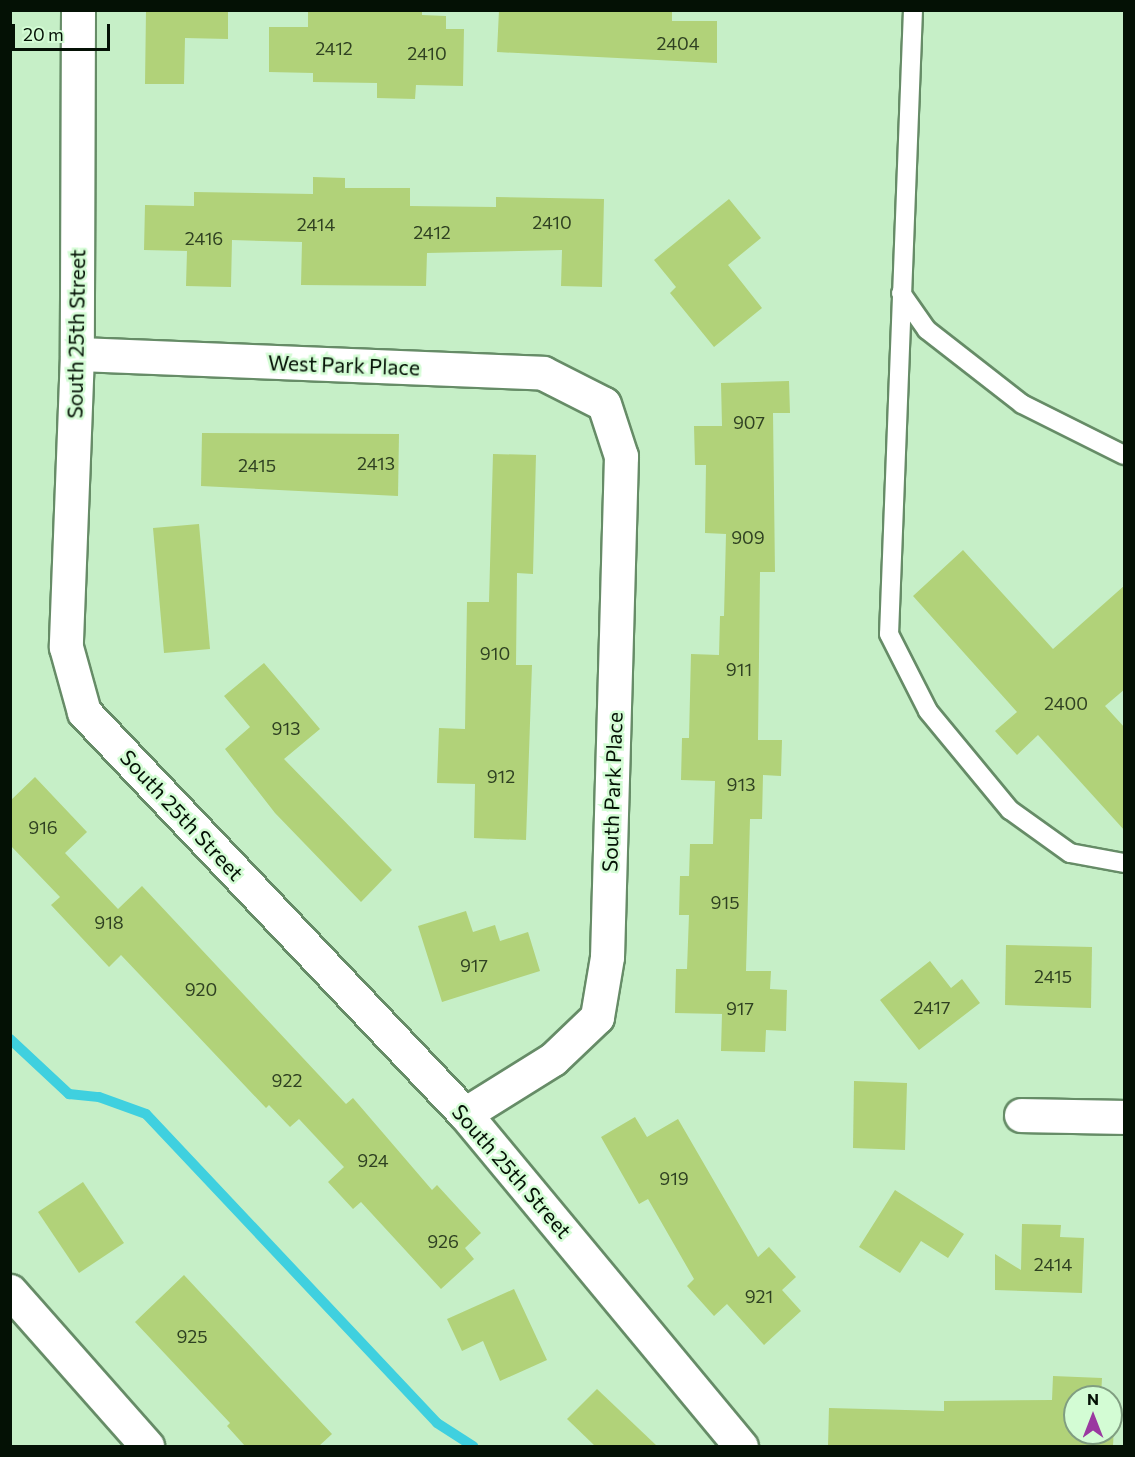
<!DOCTYPE html>
<html>
<head>
<meta charset="utf-8">
<style>
  body { margin:0 }
  #map { position:relative; width:1135px; height:1457px; overflow:hidden; background:#c6efc7; font-family:Commissioner,sans-serif }
  div>[style] { position:absolute }
  .stream>* { height:10px; margin:-5px; padding:0 5px; transform-origin:5px; border-radius:5px; background:#3fd0df }
  .building>* { inset:0; background:#b1d279 }
  .roads { filter:drop-shadow(2px 0 #668c67) drop-shadow(-2px 0 #668c67) drop-shadow(0 2px #668c67) drop-shadow(0 -2px #668c67) }
  .service>* { height:18px; margin:-9px; padding:0 9px; transform-origin:9px; border-radius:9px; background:#fff }
  .minor>* { height:33px; margin:-16.5px; padding:0 16.5px; transform-origin:16.5px; border-radius:16.5px; background:#fff }
  span { translate:-50% -50%; white-space:nowrap; text-align:center; line-height:1.15; -webkit-text-stroke:5px #d3fcd4; paint-order:stroke }
  .number-label { font-size:18px; color:#2f4122 }
  .number-label span { -webkit-text-stroke-width:0 }
  .street-label { font-size:21px; color:#041105 }
  .frame { position:absolute; inset:0; border:12px solid #041105; pointer-events:none }
  .north { position:absolute; left:1063px; top:1385px; width:60px; height:60px; box-sizing:border-box; background:#d3fcd4; border:2px solid #809e81; border-radius:50%; rotate:0deg; font-size:16px; font-weight:700; line-height:24px; text-align:center; color:#041105 }
  .north::after { content:''; display:block; margin:auto; width:21px; height:27px; background:#9a39a0; clip-path:polygon(50% 0,100% 100%,50% 72%,0 100%) }
  .scale { position:absolute; left:12px; top:24px; width:98px; height:27px; box-sizing:border-box; border:3px solid #041105; border-top:0; padding-left:8px; font-size:18px; line-height:21px; white-space:nowrap; color:#041105; -webkit-text-stroke:4px #d3fcd4; paint-order:stroke }
</style>
</head>
<body>
<div id="map">
  <div class="stream">
    <i style="left:10px;top:1039px;width:81px;rotate:43deg"></i>
    <i style="left:69px;top:1094px;width:30px;rotate:6deg"></i>
    <i style="left:99px;top:1097px;width:50px;rotate:19.9deg"></i>
    <i style="left:146px;top:1114px;width:424px;rotate:46.7deg"></i>
    <i style="left:437px;top:1423px;width:43px;rotate:32.6deg"></i>
  </div>
  <div class="building">
    <i style="clip-path:polygon(146px 10px,228px 10px,228px 39px,185px 38px,184px 84px,145px 84px)"></i>
    <i style="clip-path:polygon(308px 10px,422px 10px,422px 15px,446px 16px,446px 29px,464px 29px,463px 86px,416px 85px,415px 99px,377px 98px,377px 83px,313px 82px,313px 73px,269px 72px,269px 27px,308px 27px)"></i>
    <i style="clip-path:polygon(499px 10px,672px 10px,672px 21px,717px 21px,717px 63px,497px 52px)"></i>
    <i style="clip-path:polygon(313px 177px,345px 178px,345px 188px,410px 188px,410px 206px,496px 207px,496px 197px,604px 199px,602px 287px,561px 286px,562px 250px,427px 253px,426px 286px,301px 285px,302px 242px,232px 240px,231px 287px,186px 286px,187px 251px,144px 250px,145px 205px,194px 206px,194px 192px,313px 194px)"></i>
    <i style="clip-path:polygon(729px 199px,761px 238px,728px 265px,762px 308px,714px 347px,670px 293px,676px 287px,654px 260px)"></i>
    <i style="clip-path:polygon(789px 381px,790px 413px,773px 413px,775px 572px,760px 572px,758px 740px,782px 740px,781px 776px,763px 775px,762px 819px,750px 819px,746px 971px,771px 971px,770px 989px,787px 990px,786px 1031px,766px 1030px,765px 1052px,721px 1051px,722px 1014px,675px 1013px,676px 969px,687px 969px,689px 915px,679px 915px,680px 876px,689px 876px,690px 844px,713px 844px,715px 781px,681px 780px,682px 738px,689px 738px,691px 654px,719px 655px,720px 616px,724px 616px,726px 534px,705px 533px,706px 465px,695px 465px,694px 426px,722px 426px,721px 383px)"></i>
    <i style="clip-path:polygon(202px 433px,399px 434px,398px 496px,201px 486px)"></i>
    <i style="clip-path:polygon(493px 454px,536px 455px,533px 574px,517px 573px,516px 665px,532px 665px,526px 840px,474px 838px,475px 784px,437px 783px,439px 728px,465px 729px,467px 602px,489px 602px)"></i>
    <i style="clip-path:polygon(199px 524px,210px 649px,164px 653px,153px 528px)"></i>
    <i style="clip-path:polygon(963px 550px,1053px 649px,1125px 585px,1125px 689px,1105px 706px,1125px 728px,1125px 831px,1038px 735px,1017px 755px,995px 731px,1017px 712px,913px 596px)"></i>
    <i style="clip-path:polygon(264px 663px,320px 729px,284px 759px,392px 870px,361px 902px,275px 813px,225px 749px,250px 727px,224px 696px)"></i>
    <i style="clip-path:polygon(35px 777px,87px 832px,65px 853px,118px 909px,142px 886px,346px 1104px,353px 1098px,432px 1190px,437px 1185px,481px 1233px,465px 1248px,474px 1259px,441px 1289px,361px 1202px,353px 1209px,328px 1182px,344px 1167px,299px 1119px,290px 1127px,269px 1105px,266px 1108px,121px 955px,109px 967px,51px 905px,60px 897px,10px 845px,10px 801px)"></i>
    <i style="clip-path:polygon(466px 911px,473px 932px,495px 925px,500px 941px,528px 932px,540px 971px,442px 1002px,418px 926px)"></i>
    <i style="clip-path:polygon(1006px 945px,1092px 947px,1091px 1008px,1005px 1005px)"></i>
    <i style="clip-path:polygon(930px 961px,951px 988px,962px 979px,980px 1003px,919px 1050px,880px 1000px)"></i>
    <i style="clip-path:polygon(854px 1081px,907px 1083px,905px 1150px,853px 1148px)"></i>
    <i style="clip-path:polygon(635px 1117px,647px 1137px,678px 1119px,758px 1257px,769px 1247px,796px 1277px,782px 1290px,801px 1311px,764px 1345px,727px 1304px,714px 1316px,687px 1286px,694px 1279px,648px 1199px,639px 1204px,601px 1137px)"></i>
    <i style="clip-path:polygon(83px 1182px,124px 1243px,79px 1273px,38px 1212px)"></i>
    <i style="clip-path:polygon(895px 1190px,964px 1234px,948px 1258px,921px 1241px,900px 1273px,859px 1247px)"></i>
    <i style="clip-path:polygon(1022px 1224px,1061px 1225px,1060px 1237px,1084px 1238px,1082px 1293px,995px 1290px,995px 1254px,1021px 1270px)"></i>
    <i style="clip-path:polygon(184px 1275px,332px 1434px,319px 1446px,245px 1446px,227px 1426px,230px 1423px,135px 1322px)"></i>
    <i style="clip-path:polygon(514px 1289px,547px 1360px,500px 1381px,483px 1341px,462px 1351px,447px 1319px)"></i>
    <i style="clip-path:polygon(1053px 1376px,1102px 1378px,1101px 1397px,1075px 1397px,1075px 1433px,1111px 1433px,1115px 1407px,1113px 1446px,828px 1446px,829px 1408px,944px 1411px,944px 1401px,1052px 1400px)"></i>
    <i style="clip-path:polygon(597px 1389px,657px 1446px,595px 1446px,567px 1419px)"></i>
  </div>
  <div class="roads">
    <div class="service">
      <i style="left:913px;top:10px;width:624px;rotate:92.2deg"></i>
      <i style="left:889px;top:634px;width:86px;rotate:63.1deg"></i>
      <i style="left:928px;top:711px;width:129px;rotate:50.4deg"></i>
      <i style="left:1010px;top:810px;width:74px;rotate:35.6deg"></i>
      <i style="left:1070px;top:853px;width:55px;rotate:10.5deg"></i>
      <i style="left:901px;top:293px;width:45px;rotate:54.9deg"></i>
      <i style="left:927px;top:330px;width:120px;rotate:37.9deg"></i>
      <i style="left:1022px;top:404px;width:114px;rotate:26.6deg"></i>
    </div>
    <div class="minor">
      <i style="left:78px;top:10px;width:344px;rotate:90.2deg"></i>
      <i style="left:77px;top:354px;width:293px;rotate:92.2deg"></i>
      <i style="left:66px;top:647px;width:67px;rotate:74.5deg"></i>
      <i style="left:84px;top:712px;width:554px;rotate:46.54deg"></i>
      <i style="left:465px;top:1114px;width:432px;rotate:50.3deg"></i>
      <i style="left:77px;top:354px;width:466px;rotate:2.3deg"></i>
      <i style="left:543px;top:373px;width:68px;rotate:26.9deg"></i>
      <i style="left:604px;top:404px;width:55px;rotate:71.9deg"></i>
      <i style="left:621px;top:456px;width:501px;rotate:91.6deg"></i>
      <i style="left:607px;top:957px;width:61px;rotate:99.5deg"></i>
      <i style="left:597px;top:1017px;width:61px;rotate:136.3deg"></i>
      <i style="left:553px;top:1059px;width:104px;rotate:148deg"></i>
      <i style="left:1021px;top:1115px;width:103px;rotate:1.1deg"></i>
      <i style="left:10px;top:1291px;width:207px;rotate:48.5deg"></i>
    </div>
  </div>
  <div class="number-label">
    <span style="left:678px;top:43px">2404</span>
    <span style="left:334px;top:48px">2412</span>
    <span style="left:427px;top:53px">2410</span>
    <span style="left:552px;top:222px">2410</span>
    <span style="left:316px;top:224px">2414</span>
    <span style="left:432px;top:232px">2412</span>
    <span style="left:204px;top:238px">2416</span>
    <span style="left:749px;top:422px">907</span>
    <span style="left:376px;top:463px">2413</span>
    <span style="left:257px;top:465px">2415</span>
    <span style="left:748px;top:537px">909</span>
    <span style="left:495px;top:653px">910</span>
    <span style="left:739px;top:669px">911</span>
    <span style="left:1066px;top:703px">2400</span>
    <span style="left:286px;top:728px">913</span>
    <span style="left:501px;top:776px">912</span>
    <span style="left:741px;top:784px">913</span>
    <span style="left:43px;top:827px">916</span>
    <span style="left:725px;top:902px">915</span>
    <span style="left:109px;top:922px">918</span>
    <span style="left:474px;top:965px">917</span>
    <span style="left:1053px;top:976px">2415</span>
    <span style="left:201px;top:989px">920</span>
    <span style="left:932px;top:1007px">2417</span>
    <span style="left:740px;top:1008px">917</span>
    <span style="left:287px;top:1080px">922</span>
    <span style="left:373px;top:1160px">924</span>
    <span style="left:674px;top:1178px">919</span>
    <span style="left:443px;top:1241px">926</span>
    <span style="left:1053px;top:1264px">2414</span>
    <span style="left:759px;top:1296px">921</span>
    <span style="left:192px;top:1336px">925</span>
  </div>
  <div class="street-label">
    <span style="left:76px;top:334px;rotate:-89deg">South 25th Street</span>
    <span style="left:344px;top:365px;rotate:2deg">West Park Place</span>
    <span style="left:612px;top:792px;rotate:-88deg">South Park Place</span>
    <span style="left:182px;top:815px;rotate:47deg">South 25th Street</span>
    <span style="left:512px;top:1171px;rotate:49deg">South 25th Street</span>
  </div>
  <div class="frame"></div>
  <div class="north">N</div>
  <div class="scale">20 m</div>
</div>
</body>
</html>
